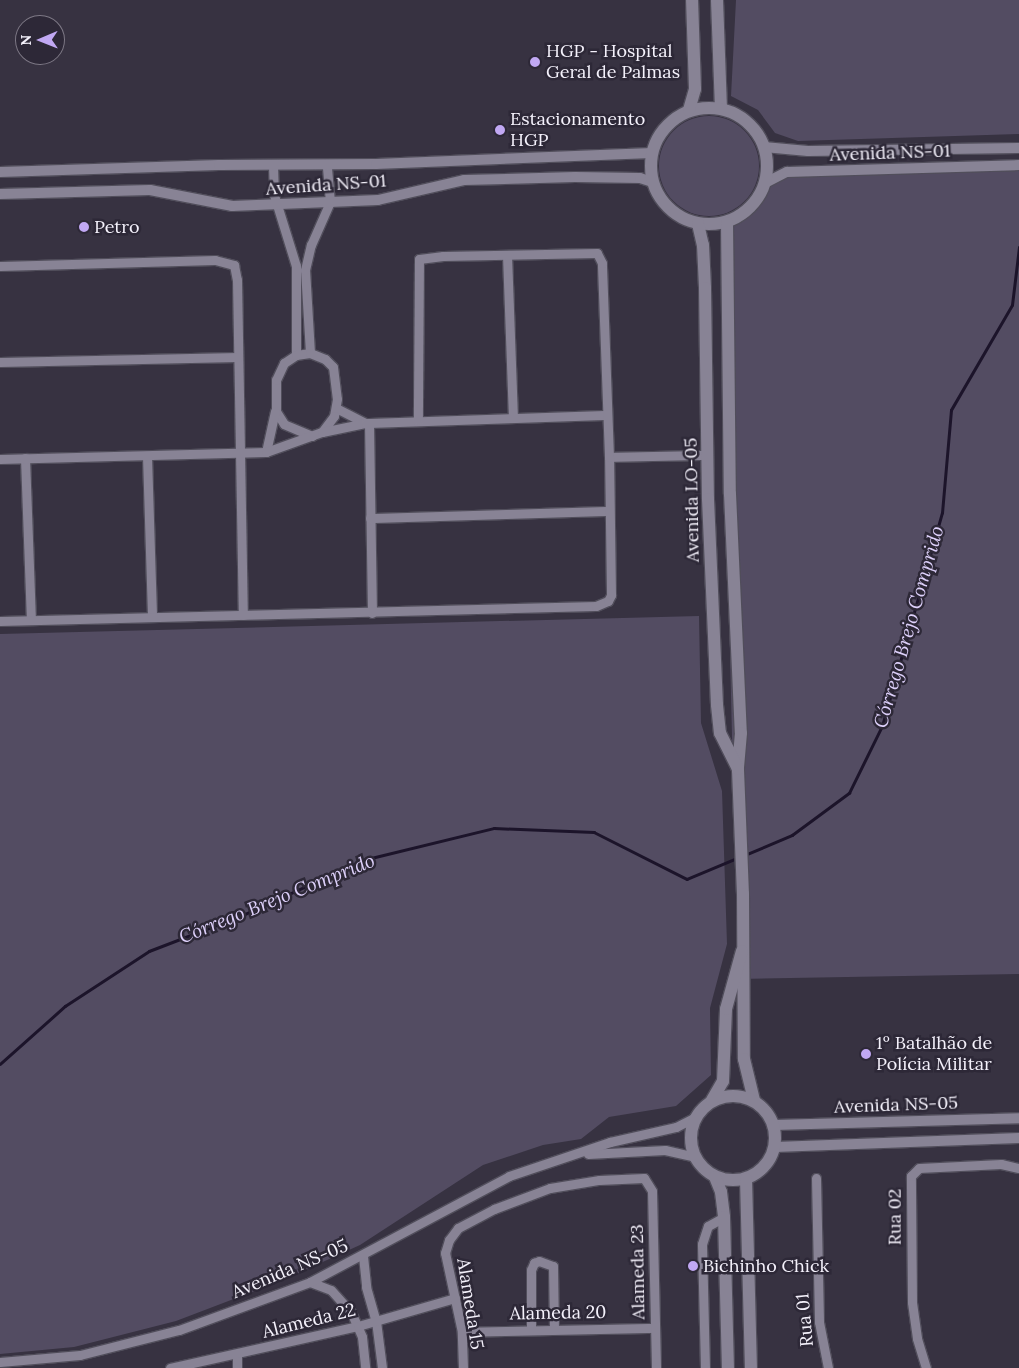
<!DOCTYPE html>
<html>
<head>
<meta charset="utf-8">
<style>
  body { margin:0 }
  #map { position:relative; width:1019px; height:1368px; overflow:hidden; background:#373241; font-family:Lora,serif }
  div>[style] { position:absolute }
  .green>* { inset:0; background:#534c62 }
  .round { border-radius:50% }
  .stream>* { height:2.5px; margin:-1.25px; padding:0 1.25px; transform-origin:1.25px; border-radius:1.25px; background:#1c142a }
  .roads { filter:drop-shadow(1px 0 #514e5b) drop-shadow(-1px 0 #514e5b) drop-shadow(0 1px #514e5b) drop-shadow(0 -1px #514e5b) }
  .minor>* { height:9px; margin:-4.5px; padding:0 4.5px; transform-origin:4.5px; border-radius:4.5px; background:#888395 }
  .tertiary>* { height:10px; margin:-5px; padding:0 5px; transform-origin:5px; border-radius:5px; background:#888395 }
  .secondary>* { height:12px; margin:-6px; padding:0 6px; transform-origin:6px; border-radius:6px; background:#888395 }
  .secondary>.ring { margin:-6px; padding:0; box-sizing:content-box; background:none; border:12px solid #888395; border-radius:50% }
  .dots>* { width:14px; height:14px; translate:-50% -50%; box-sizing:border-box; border:2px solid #2d2837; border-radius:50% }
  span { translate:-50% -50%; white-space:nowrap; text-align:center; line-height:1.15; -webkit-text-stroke:5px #2d2837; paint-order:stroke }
  .poi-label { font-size:18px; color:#f4f1fb }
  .left { translate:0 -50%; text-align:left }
  .street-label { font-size:18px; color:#f4f1fb }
  .water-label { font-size:19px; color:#ddd0fa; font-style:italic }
  .north { position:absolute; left:15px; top:15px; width:50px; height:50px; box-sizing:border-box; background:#2d2837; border:1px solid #7d7885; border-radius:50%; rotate:269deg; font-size:14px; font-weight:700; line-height:20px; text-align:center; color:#f4f1fb }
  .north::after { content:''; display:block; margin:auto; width:18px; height:22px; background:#c1a8f3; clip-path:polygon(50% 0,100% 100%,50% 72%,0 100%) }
</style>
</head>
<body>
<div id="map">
  <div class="green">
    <i style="clip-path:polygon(736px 0,1019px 0,1019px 134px,798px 141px,775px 133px,758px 110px,731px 96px)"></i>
    <i class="round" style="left:659px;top:116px;width:100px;height:100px"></i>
    <i style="clip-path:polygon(1019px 165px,1019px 974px,738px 979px,720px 249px,727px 223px,750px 208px,765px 183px,787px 172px)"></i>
    <i style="clip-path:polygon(699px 616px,701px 723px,722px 791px,727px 944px,710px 1008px,711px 1075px,676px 1106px,609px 1117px,581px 1139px,543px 1145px,483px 1165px,360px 1245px,281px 1281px,176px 1321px,74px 1347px,0 1354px,0 634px)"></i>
  </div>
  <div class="stream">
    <i style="left:745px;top:855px;width:51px;rotate:-23.1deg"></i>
    <i style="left:792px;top:835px;width:71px;rotate:-36.4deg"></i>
    <i style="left:849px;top:793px;width:75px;rotate:-63.8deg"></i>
    <i style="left:882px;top:726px;width:221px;rotate:-74.3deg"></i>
    <i style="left:942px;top:513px;width:103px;rotate:-85deg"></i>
    <i style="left:951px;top:410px;width:121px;rotate:-59.8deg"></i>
    <i style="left:1012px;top:305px;width:58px;rotate:-83.1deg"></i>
    <i style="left:0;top:1064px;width:87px;rotate:-41.7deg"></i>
    <i style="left:65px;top:1006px;width:100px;rotate:-33.2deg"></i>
    <i style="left:149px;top:951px;width:101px;rotate:-21deg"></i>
    <i style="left:243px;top:915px;width:132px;rotate:-24.6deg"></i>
    <i style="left:363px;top:860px;width:135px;rotate:-13.7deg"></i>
    <i style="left:494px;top:828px;width:100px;rotate:2.3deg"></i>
    <i style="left:594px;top:832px;width:104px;rotate:26.8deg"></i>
    <i style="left:687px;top:879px;width:54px;rotate:-22.8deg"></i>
  </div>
  <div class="roads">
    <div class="minor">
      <i style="left:273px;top:166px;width:29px;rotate:88deg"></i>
      <i style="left:274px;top:195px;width:74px;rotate:72.8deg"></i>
      <i style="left:296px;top:266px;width:89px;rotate:90deg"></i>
      <i style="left:507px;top:255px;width:162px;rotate:87.9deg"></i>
      <i style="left:0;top:266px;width:215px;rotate:-1.6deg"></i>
      <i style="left:215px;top:260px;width:20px;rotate:15deg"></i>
      <i style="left:234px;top:265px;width:15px;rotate:79deg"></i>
      <i style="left:237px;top:280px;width:335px;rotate:89deg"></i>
      <i style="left:310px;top:353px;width:83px;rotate:-93.4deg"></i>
      <i style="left:305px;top:270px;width:26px;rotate:-77deg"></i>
      <i style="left:311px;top:245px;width:47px;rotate:-66.2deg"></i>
      <i style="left:330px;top:202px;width:38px;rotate:-95deg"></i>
      <i style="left:0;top:362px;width:238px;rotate:-1.2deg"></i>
      <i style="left:336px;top:408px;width:34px;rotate:27deg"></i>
      <i style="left:369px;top:423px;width:190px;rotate:89.1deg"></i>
      <i style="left:312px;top:436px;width:30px;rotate:-157deg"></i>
      <i style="left:284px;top:424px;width:15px;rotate:-122deg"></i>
      <i style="left:276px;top:411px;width:31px;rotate:-90deg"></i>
      <i style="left:276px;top:380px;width:19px;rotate:-65deg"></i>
      <i style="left:284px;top:363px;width:14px;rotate:-34deg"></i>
      <i style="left:296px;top:355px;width:14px;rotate:-8deg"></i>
      <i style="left:310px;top:353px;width:16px;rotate:22deg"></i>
      <i style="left:325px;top:359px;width:11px;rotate:45deg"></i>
      <i style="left:333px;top:367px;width:32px;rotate:83deg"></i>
      <i style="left:337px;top:399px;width:17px;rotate:100deg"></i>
      <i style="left:334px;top:416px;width:20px;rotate:127deg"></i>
      <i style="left:266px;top:452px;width:42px;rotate:-77.6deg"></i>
      <i style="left:147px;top:456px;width:161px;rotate:88.2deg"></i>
      <i style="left:609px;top:457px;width:99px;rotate:-1.2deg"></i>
      <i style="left:25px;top:458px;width:162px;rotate:87.9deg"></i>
      <i style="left:0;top:459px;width:266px;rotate:-1.5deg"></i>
      <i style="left:266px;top:452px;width:59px;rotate:-19.7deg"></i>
      <i style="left:322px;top:432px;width:45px;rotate:-11.6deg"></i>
      <i style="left:366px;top:423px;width:241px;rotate:-1.9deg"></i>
      <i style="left:370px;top:518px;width:239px;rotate:-1.7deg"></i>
      <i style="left:0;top:621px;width:596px;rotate:-1.44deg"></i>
      <i style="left:596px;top:606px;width:13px;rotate:-23deg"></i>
      <i style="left:608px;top:601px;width:7px;rotate:-63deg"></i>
      <i style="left:611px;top:595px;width:138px;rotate:-90.8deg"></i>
      <i style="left:609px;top:457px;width:194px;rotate:-92.1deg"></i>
      <i style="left:602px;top:263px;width:11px;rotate:-117deg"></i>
      <i style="left:597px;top:253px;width:154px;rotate:178.9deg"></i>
      <i style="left:443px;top:256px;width:24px;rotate:173deg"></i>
      <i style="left:419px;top:259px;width:161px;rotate:90.4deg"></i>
      <i style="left:588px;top:1154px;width:77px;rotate:-3deg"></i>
      <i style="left:665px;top:1150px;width:31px;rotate:13deg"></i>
      <i style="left:816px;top:1178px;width:144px;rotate:88.8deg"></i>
      <i style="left:819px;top:1322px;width:47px;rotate:78.9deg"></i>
      <i style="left:363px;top:1256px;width:31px;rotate:84deg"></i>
      <i style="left:366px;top:1287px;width:35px;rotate:74deg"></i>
      <i style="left:376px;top:1321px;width:47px;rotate:82.7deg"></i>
      <i style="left:310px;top:1282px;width:22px;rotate:21deg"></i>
      <i style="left:331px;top:1290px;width:30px;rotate:48deg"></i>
      <i style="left:351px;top:1312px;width:27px;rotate:66deg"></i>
      <i style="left:362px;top:1337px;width:31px;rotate:84deg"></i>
      <i style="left:531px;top:1329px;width:59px;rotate:-90deg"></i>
      <i style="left:531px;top:1270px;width:8px;rotate:-67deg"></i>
      <i style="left:534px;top:1263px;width:5px;rotate:-22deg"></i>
      <i style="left:539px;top:1261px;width:15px;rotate:20deg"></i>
      <i style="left:553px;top:1266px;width:63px;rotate:89.1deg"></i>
      <i style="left:462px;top:1332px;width:193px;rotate:-1.2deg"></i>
      <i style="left:237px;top:1355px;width:13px;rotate:90deg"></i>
      <i style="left:0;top:1362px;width:80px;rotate:-5deg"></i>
      <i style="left:80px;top:1355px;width:102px;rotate:-14.2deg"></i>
      <i style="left:179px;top:1330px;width:140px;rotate:-20.1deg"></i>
      <i style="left:310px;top:1282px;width:225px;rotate:-28deg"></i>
      <i style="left:509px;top:1176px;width:107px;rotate:-18.6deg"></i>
      <i style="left:610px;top:1142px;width:68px;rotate:-12.8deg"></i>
      <i style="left:676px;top:1127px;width:22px;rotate:-27deg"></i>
      <i style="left:170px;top:1368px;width:193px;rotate:-12.6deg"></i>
      <i style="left:358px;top:1326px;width:101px;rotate:-16.1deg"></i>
      <i style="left:463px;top:1368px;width:36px;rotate:-92deg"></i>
      <i style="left:462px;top:1332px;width:81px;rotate:-102.1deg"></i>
      <i style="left:445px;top:1253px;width:14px;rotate:-73deg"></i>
      <i style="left:449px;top:1240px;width:15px;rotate:-53deg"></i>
      <i style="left:458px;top:1228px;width:41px;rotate:-27.8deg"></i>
      <i style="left:494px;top:1209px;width:60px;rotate:-20.6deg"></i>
      <i style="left:550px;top:1188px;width:50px;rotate:-9.3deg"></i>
      <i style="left:599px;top:1180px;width:45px;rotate:-2.5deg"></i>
      <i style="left:644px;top:1178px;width:15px;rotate:58deg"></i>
      <i style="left:652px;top:1191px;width:177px;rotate:88.7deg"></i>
      <i style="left:705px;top:1368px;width:124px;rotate:-91.4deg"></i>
      <i style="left:702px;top:1244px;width:19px;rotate:-72deg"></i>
      <i style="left:708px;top:1226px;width:18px;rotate:-29deg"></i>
      <i style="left:926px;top:1368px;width:31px;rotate:-107deg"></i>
      <i style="left:917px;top:1338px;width:36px;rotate:-98deg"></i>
      <i style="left:912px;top:1302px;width:126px;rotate:-90.5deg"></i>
      <i style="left:911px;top:1176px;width:11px;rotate:-45deg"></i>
      <i style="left:919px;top:1168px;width:82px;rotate:-2.8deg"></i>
      <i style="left:1001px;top:1164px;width:18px;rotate:13deg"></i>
    </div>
    <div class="tertiary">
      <i style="left:764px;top:147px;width:44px;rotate:5.2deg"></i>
      <i style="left:808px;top:151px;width:211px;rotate:-0.8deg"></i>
      <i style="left:0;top:172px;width:219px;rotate:-1.8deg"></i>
      <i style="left:219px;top:165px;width:157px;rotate:-0.4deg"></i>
      <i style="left:376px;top:164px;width:276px;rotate:-2.3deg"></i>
      <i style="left:765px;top:183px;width:25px;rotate:-27deg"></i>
      <i style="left:787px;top:172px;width:232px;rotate:-1.7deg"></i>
      <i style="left:0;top:194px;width:150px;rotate:-1.5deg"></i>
      <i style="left:150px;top:190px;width:84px;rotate:11deg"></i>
      <i style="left:232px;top:206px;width:146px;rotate:-2.4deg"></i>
      <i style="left:378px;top:200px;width:88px;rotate:-13.1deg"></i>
      <i style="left:464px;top:180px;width:111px;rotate:-1.5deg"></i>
      <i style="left:575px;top:177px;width:65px;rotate:0.9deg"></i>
      <i style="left:640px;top:178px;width:13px;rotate:18deg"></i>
      <i style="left:774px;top:1125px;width:245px;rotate:-1.6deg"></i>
      <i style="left:775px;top:1147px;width:244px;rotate:-2.1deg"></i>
    </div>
    <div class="secondary">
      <i style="left:717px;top:0;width:108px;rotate:87.9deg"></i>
      <i class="ring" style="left:651px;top:108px;width:104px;height:104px"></i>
      <i style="left:689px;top:110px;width:22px;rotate:-74deg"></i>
      <i style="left:695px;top:89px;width:89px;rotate:-91.9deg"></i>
      <i style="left:727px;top:223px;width:271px;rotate:89.4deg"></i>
      <i style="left:730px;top:494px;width:239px;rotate:87.4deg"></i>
      <i style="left:741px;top:733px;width:37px;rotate:95deg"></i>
      <i style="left:738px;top:770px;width:124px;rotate:87.7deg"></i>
      <i style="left:743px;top:894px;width:165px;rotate:89.7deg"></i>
      <i style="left:744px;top:1059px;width:42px;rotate:76.3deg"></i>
      <i style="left:698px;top:224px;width:22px;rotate:77deg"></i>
      <i style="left:703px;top:245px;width:43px;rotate:87.3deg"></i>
      <i style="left:705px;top:288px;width:211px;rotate:89.2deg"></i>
      <i style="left:708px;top:499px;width:206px;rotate:87.5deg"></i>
      <i style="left:717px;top:705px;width:28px;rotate:84deg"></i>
      <i style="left:720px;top:733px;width:40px;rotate:63.4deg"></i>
      <i class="ring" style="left:691px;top:1096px;width:72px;height:72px"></i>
      <i style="left:712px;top:1100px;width:22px;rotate:-60deg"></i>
      <i style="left:723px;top:1081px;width:72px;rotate:-87.6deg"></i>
      <i style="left:726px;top:1009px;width:60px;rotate:-74.6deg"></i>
      <i style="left:715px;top:1177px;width:16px;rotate:68deg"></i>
      <i style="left:721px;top:1192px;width:25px;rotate:83deg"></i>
      <i style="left:724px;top:1217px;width:151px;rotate:88.5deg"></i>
      <i style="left:746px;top:1179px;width:189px;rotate:88.5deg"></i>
    </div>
  </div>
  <div class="dots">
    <i style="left:535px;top:62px;background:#c1a8f3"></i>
    <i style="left:500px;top:130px;background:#c1a8f3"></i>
    <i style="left:84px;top:227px;background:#c1a8f3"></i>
    <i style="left:866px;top:1054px;background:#c1a8f3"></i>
    <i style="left:693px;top:1266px;background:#c1a8f3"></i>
  </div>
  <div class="poi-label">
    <span class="left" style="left:546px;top:62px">HGP - Hospital<br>Geral de Palmas</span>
    <span class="left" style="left:510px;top:130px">Estacionamento<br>HGP</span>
    <span class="left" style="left:94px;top:227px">Petro</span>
    <span class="left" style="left:876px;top:1054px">1º Batalhão de<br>Polícia Militar</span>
    <span class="left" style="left:703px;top:1266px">Bichinho Chick</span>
  </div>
  <div class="street-label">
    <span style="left:890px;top:153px;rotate:-2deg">Avenida NS-01</span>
    <span style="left:326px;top:185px;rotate:-4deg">Avenida NS-01</span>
    <span style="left:692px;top:500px;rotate:-91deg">Avenida LO-05</span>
    <span style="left:896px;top:1105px;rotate:-2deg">Avenida NS-05</span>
    <span style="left:895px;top:1217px;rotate:-90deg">Rua 02</span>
    <span style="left:290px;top:1269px;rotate:-23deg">Avenida NS-05</span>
    <span style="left:638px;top:1272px;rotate:-91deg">Alameda 23</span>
    <span style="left:470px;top:1304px;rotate:81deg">Alameda 15</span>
    <span style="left:558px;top:1313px;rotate:-1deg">Alameda 20</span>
    <span style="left:805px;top:1320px;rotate:-95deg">Rua 01</span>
    <span style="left:309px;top:1321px;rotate:-14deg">Alameda 22</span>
  </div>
  <div class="water-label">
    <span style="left:909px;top:627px;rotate:-74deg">Córrego Brejo Comprido</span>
    <span style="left:277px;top:899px;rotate:-22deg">Córrego Brejo Comprido</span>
  </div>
  <div class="north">N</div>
</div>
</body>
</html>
